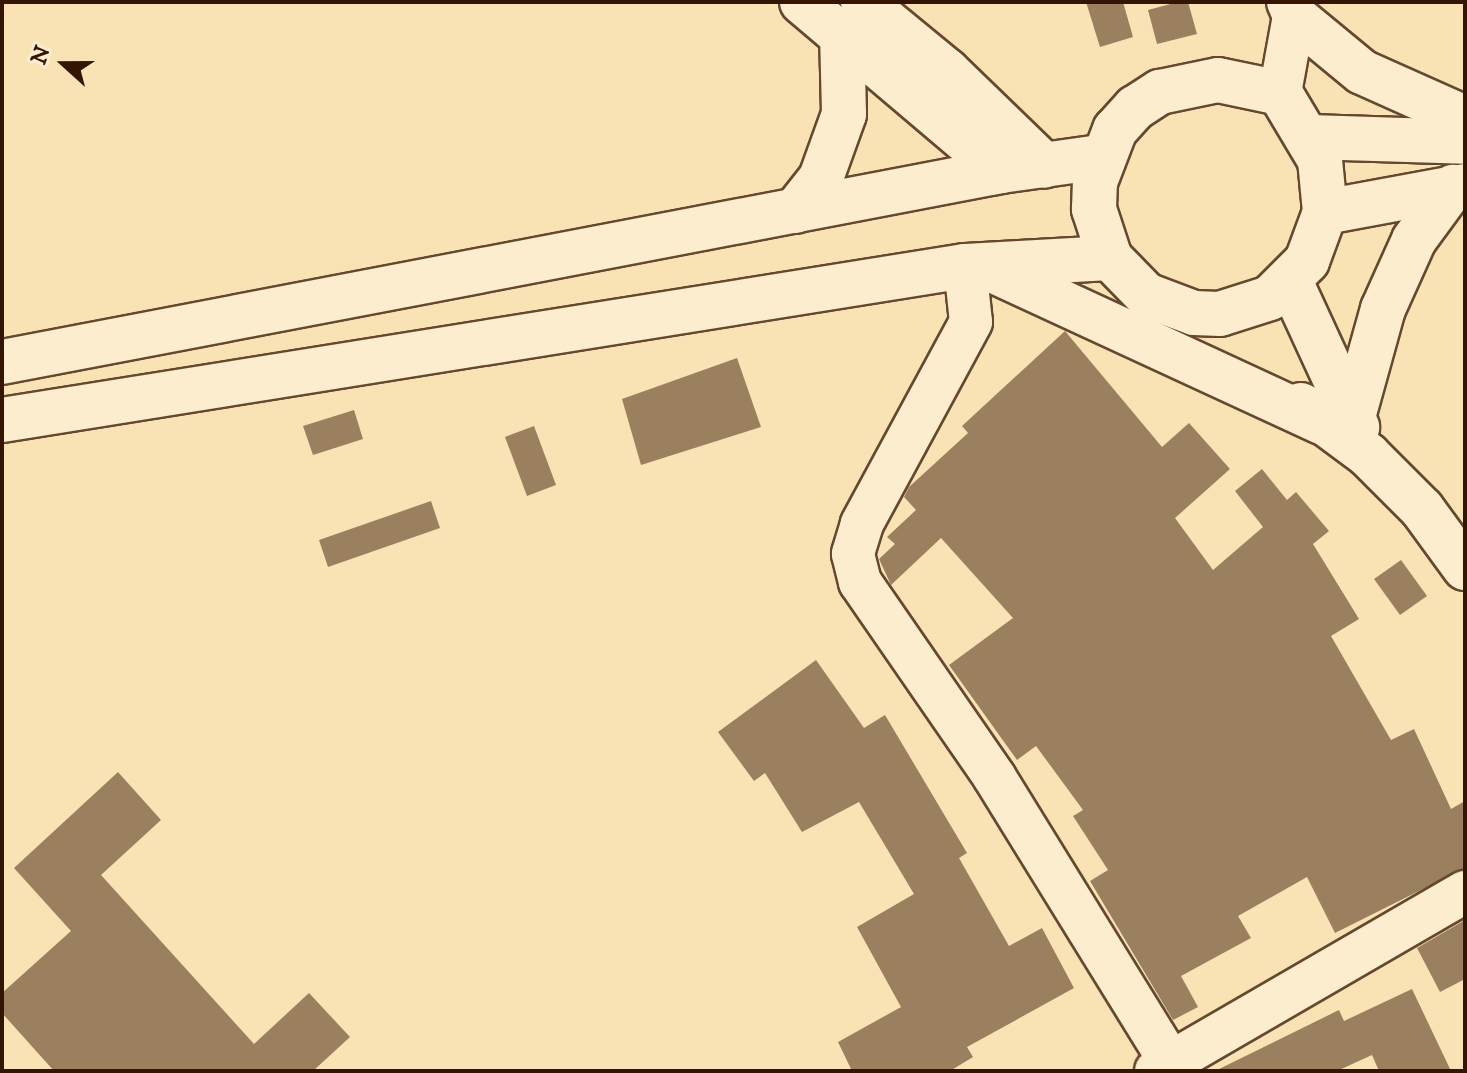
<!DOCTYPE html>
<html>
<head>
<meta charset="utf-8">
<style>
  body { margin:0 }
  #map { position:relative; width:1467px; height:1073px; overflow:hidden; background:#f9e3b4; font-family:"IM FELL DW Pica",serif }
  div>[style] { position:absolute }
  .building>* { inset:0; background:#9a805f }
  .roads { filter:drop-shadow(2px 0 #65482f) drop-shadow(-2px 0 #65482f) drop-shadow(0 2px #65482f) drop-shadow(0 -2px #65482f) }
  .minor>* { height:42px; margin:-21px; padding:0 21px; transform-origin:21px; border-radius:21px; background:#fbedce }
  .secondary>* { height:44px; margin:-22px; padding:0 22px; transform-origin:22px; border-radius:22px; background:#fbedce }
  span { translate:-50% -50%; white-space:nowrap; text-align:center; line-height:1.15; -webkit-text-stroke:8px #fbedce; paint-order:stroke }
  .frame { position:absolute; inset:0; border:4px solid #341403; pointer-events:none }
  .north { position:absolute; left:24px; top:24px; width:80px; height:80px; -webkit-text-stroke:6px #fbedce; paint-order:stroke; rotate:291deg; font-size:22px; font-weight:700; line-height:32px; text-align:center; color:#341403 }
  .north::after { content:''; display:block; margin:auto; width:28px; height:36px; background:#341403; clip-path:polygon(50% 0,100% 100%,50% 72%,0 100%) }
</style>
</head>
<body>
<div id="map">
  <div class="building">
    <i style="clip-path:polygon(1086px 2px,1123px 2px,1133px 37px,1100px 47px)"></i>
    <i style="clip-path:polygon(1178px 2px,1188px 2px,1197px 34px,1157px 44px,1148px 10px)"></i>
    <i style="clip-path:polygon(1065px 331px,1162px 447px,1189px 423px,1230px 469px,1175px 518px,1213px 570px,1263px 527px,1235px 491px,1262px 469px,1287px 500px,1296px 492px,1329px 531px,1313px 544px,1359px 619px,1331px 636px,1391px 740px,1414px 729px,1451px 809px,1465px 801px,1465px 868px,1335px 933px,1307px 877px,1238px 916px,1251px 938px,1181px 976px,1198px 1007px,1173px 1020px,1090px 881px,1108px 870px,1073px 816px,1083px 810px,1036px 746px,1017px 760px,949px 665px,1013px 618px,941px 538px,891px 585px,879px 559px,895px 544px,887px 537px,916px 510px,904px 497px,909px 487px,968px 433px,962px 426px)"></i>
    <i style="clip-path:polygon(737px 358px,761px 427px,641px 465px,622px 399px)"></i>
    <i style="clip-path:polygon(354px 410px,363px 439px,313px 455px,303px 426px)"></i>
    <i style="clip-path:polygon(534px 426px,556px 485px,527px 496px,505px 437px)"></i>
    <i style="clip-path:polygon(431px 501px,440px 528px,328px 567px,319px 540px)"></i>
    <i style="clip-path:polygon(1401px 560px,1427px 596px,1400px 615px,1374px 579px)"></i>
    <i style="clip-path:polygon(816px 660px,864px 728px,885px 715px,967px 853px,959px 858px,1009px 946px,1042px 928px,1074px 988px,967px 1047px,973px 1057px,950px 1071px,852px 1071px,838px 1042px,901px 1007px,857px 927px,914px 894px,859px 802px,802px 832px,765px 773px,754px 781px,718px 732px)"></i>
    <i style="clip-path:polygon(118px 772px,161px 820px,101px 875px,254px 1044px,309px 993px,350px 1037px,313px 1071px,54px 1071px,2px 1013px,2px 993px,71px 931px,14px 868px)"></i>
    <i style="clip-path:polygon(1465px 920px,1465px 979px,1440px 992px,1417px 948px)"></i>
    <i style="clip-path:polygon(1412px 989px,1451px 1071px,1379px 1071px,1372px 1055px,1337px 1071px,1215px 1071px,1339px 1010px,1344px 1021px)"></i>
  </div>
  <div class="roads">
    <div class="minor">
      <i style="left:1280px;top:93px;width:78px;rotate:-79.7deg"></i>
      <i style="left:1294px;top:16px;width:15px;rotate:-113deg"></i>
      <i style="left:965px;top:266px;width:56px;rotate:83.9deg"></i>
      <i style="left:971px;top:322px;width:230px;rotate:118.4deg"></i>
      <i style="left:862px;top:524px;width:31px;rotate:107deg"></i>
      <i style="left:853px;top:554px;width:29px;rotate:76deg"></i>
      <i style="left:860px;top:582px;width:238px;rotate:55.4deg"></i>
      <i style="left:995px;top:778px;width:344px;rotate:58.3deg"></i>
      <i style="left:1156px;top:1071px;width:357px;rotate:-30.1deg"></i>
    </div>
    <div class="secondary">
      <i style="left:802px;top:2px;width:261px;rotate:40.3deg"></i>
      <i style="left:863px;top:2px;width:109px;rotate:39.4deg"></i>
      <i style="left:947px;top:71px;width:136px;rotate:44.1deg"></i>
      <i style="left:1294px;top:16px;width:88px;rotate:39.5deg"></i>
      <i style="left:1362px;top:72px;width:113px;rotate:24.1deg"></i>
      <i style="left:1218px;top:80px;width:63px;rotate:11.8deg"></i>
      <i style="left:1280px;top:93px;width:78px;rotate:59.2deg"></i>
      <i style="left:1320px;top:160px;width:52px;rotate:84.5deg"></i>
      <i style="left:1325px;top:212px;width:52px;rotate:110.2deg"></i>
      <i style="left:1307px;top:261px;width:52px;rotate:135deg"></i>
      <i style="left:1270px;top:298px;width:52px;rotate:162.3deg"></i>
      <i style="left:1220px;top:314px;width:26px;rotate:-178deg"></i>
      <i style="left:1194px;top:313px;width:51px;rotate:-159.4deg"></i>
      <i style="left:1146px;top:295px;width:52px;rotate:-134.2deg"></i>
      <i style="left:1110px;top:258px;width:52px;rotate:-108.1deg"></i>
      <i style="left:1094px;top:209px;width:27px;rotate:-88deg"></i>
      <i style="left:1095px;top:182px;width:56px;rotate:-69deg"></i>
      <i style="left:1115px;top:130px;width:30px;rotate:-48deg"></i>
      <i style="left:1135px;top:108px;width:30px;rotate:-33deg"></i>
      <i style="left:1160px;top:92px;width:59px;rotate:-11.7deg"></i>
      <i style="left:1310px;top:137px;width:155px;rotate:1.8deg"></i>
      <i style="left:795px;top:211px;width:42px;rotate:-51.8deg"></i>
      <i style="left:821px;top:178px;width:68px;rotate:-70.2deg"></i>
      <i style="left:844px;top:114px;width:80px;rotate:-91.4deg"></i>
      <i style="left:1325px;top:212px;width:142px;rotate:-10.5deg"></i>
      <i style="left:990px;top:269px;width:365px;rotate:24.8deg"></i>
      <i style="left:1290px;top:281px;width:161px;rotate:65.3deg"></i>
      <i style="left:2px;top:362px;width:1017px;rotate:-10.82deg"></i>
      <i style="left:1001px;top:171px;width:101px;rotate:-8deg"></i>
      <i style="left:1301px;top:405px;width:84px;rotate:36.7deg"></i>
      <i style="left:1368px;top:455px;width:76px;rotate:45deg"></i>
      <i style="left:1422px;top:509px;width:73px;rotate:53.9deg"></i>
      <i style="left:1353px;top:417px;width:112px;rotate:-74.5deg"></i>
      <i style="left:1383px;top:309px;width:76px;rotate:-65.8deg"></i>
      <i style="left:1414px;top:240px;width:66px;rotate:-53.7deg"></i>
      <i style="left:2px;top:420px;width:975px;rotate:-9.09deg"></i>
      <i style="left:965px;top:266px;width:145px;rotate:-3.2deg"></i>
    </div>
  </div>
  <div class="frame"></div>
  <div class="north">N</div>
</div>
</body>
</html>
